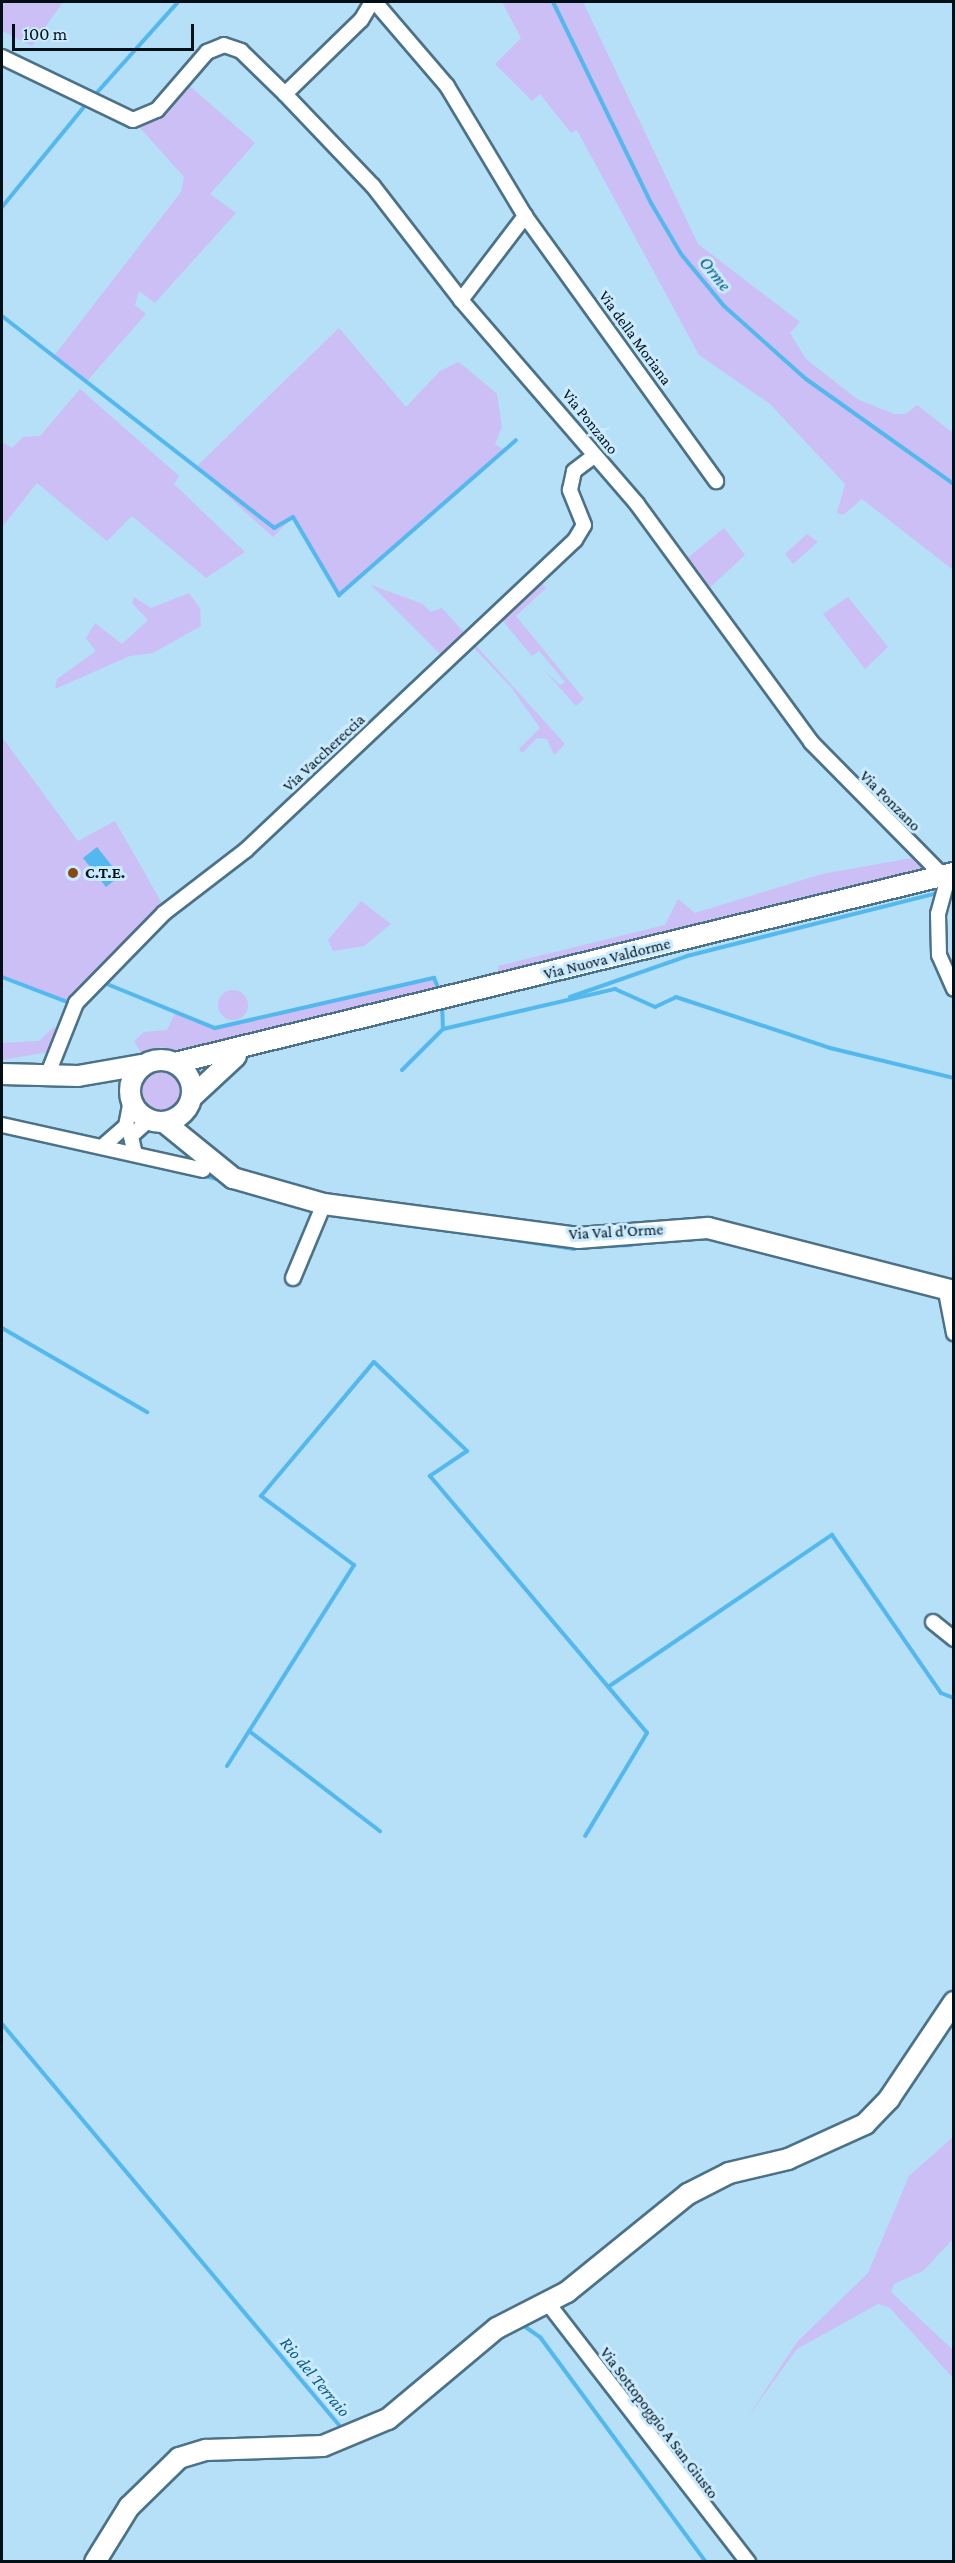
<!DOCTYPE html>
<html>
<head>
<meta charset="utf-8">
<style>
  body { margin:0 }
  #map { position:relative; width:955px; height:2563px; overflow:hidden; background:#b6dff8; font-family:"Crimson Pro",serif }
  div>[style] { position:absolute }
  .green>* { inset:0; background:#cbbff5 }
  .round { border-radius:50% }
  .water>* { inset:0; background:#52b8ee }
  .stream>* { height:4px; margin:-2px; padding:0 2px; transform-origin:2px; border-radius:2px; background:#52b8ee }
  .roads { filter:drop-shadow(2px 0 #4c7287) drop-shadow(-2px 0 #4c7287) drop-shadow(0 2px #4c7287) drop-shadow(0 -2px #4c7287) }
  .street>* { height:14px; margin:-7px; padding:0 7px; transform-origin:7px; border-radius:7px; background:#fff }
  .secondary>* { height:20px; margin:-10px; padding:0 10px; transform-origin:10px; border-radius:10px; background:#fff }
  .secondary>.ring { margin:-10px; padding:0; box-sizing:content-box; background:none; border:20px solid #fff; border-radius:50% }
  .dots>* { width:16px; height:16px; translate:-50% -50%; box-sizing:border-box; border:3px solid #caebff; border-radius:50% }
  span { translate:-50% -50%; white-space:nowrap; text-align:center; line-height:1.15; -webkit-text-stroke:6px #caebff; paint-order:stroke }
  .street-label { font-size:16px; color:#020f17 }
  .poi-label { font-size:16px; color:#020f17; font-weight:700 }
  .left { translate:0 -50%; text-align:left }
  .water-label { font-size:18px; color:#0a5c80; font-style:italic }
  .frame { position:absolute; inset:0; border:3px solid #020f17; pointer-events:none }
  .scale { position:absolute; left:12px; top:24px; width:182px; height:27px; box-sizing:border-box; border:3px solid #020f17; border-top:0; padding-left:8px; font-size:18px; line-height:21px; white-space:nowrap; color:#020f17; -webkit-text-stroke:4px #caebff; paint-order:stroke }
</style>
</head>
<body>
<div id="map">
  <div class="green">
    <i style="clip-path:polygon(2px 2px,63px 2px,32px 46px,2px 31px)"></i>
    <i style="clip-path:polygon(502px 2px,583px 2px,698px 244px,800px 322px,790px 333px,806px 359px,857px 399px,894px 414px,906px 414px,917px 405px,953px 433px,953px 570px,862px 499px,843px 515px,837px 513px,845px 484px,770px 404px,699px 355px,577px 130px,571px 133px,540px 94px,532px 101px,495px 64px,521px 38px)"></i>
    <i style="clip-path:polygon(183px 80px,255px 143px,210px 194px,236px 213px,155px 303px,139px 291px,135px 305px,146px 314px,87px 381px,54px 356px,181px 192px,184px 177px,133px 120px,145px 118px)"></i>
    <i style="clip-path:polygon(339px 328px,406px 407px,440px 371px,458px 362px,464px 366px,497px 394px,502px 427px,495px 444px,504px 450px,339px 595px,293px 517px,273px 537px,196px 467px)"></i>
    <i style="clip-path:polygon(80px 389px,179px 476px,174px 484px,245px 552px,206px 578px,132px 516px,107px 541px,37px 483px,2px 527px,2px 442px,12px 448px,23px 437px,40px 436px)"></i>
    <i style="clip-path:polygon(724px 528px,745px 555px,703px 594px,680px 564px)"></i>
    <i style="clip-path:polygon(807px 534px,818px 542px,793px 564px,785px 554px)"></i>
    <i style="clip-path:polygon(536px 577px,546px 588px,516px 616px,584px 699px,576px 706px,544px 670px,560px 685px,565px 682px,539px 651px,532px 656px,497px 614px)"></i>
    <i style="clip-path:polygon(371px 585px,423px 604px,431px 612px,442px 608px,565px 744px,554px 755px,547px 739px,537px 738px,522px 753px,519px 749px,540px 728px,511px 687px,468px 642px,447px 661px)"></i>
    <i style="clip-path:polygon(189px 593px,200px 608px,201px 626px,153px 653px,130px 656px,55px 689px,57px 679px,96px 651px,86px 638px,95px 623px,122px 644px,148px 620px,132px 603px,134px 597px,151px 608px)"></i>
    <i style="clip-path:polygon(848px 597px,888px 647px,865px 669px,823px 614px)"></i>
    <i style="clip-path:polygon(2px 737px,78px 841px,115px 821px,163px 905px,164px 913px,70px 1003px,2px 977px)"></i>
    <i style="clip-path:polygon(918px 857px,924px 868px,916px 875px,498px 977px,498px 966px,665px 925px,678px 899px,695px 913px,822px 874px)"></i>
    <i style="clip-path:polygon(361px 901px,391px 924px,364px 946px,333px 951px,328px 940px)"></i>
    <i style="clip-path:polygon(434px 978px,440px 991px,190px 1053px,161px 1047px,142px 1055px,134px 1041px,144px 1032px,167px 1030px,175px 1013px,215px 1028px)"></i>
    <i class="round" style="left:218px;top:990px;width:30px;height:30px"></i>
    <i style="clip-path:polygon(54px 1027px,58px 1030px,48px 1052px,2px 1060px,2px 1043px,39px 1041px)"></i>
    <i class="round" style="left:137px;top:1067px;width:48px;height:48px"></i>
    <i style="clip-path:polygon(953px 2137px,953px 2239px,923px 2271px,894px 2284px,891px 2292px,953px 2350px,953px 2378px,890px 2308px,878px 2304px,797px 2349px,747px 2418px,797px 2342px,868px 2273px,909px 2176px)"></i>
  </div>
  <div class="water">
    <i style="clip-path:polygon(97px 847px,120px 876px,106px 887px,83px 858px)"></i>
  </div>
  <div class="stream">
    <i style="left:553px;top:2px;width:224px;rotate:64deg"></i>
    <i style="left:651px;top:203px;width:59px;rotate:59.5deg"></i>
    <i style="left:681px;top:254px;width:67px;rotate:50.4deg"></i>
    <i style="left:724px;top:306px;width:110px;rotate:41.7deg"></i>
    <i style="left:806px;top:379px;width:181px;rotate:35.4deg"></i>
    <i style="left:93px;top:97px;width:127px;rotate:-48.2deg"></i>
    <i style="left:2px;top:207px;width:128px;rotate:-50.7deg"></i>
    <i style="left:2px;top:316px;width:345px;rotate:37.9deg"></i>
    <i style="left:274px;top:528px;width:22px;rotate:-30deg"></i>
    <i style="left:293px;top:517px;width:91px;rotate:59.5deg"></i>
    <i style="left:339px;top:595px;width:235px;rotate:-41.2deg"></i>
    <i style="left:2px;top:977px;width:73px;rotate:20.9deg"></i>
    <i style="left:102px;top:982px;width:122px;rotate:22.2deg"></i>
    <i style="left:215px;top:1028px;width:225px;rotate:-12.9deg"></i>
    <i style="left:434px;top:978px;width:15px;rotate:67deg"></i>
    <i style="left:570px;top:997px;width:124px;rotate:-19.3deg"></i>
    <i style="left:687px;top:956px;width:258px;rotate:-14.1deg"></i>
    <i style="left:442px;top:1002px;width:27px;rotate:88deg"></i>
    <i style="left:402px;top:1070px;width:58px;rotate:-45deg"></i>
    <i style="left:443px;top:1029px;width:177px;rotate:-13.1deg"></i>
    <i style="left:615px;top:989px;width:44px;rotate:24.2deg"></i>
    <i style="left:655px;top:1007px;width:23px;rotate:-25deg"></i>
    <i style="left:676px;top:997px;width:162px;rotate:18.3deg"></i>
    <i style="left:830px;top:1048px;width:128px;rotate:13.6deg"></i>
    <i style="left:202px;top:1175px;width:23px;rotate:15deg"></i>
    <i style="left:338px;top:1216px;width:17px;rotate:7deg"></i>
    <i style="left:448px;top:1230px;width:128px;rotate:8.5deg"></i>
    <i style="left:592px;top:1247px;width:40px;rotate:-2.9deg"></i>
    <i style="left:2px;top:1328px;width:168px;rotate:30.1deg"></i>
    <i style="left:608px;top:1687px;width:271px;rotate:-34.2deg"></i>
    <i style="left:832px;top:1535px;width:192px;rotate:55.4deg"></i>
    <i style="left:941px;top:1693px;width:14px;rotate:21deg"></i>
    <i style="left:249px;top:1731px;width:165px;rotate:37.4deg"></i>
    <i style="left:227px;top:1766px;width:238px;rotate:-57.7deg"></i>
    <i style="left:354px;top:1565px;width:116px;rotate:-143.4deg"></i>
    <i style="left:261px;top:1496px;width:175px;rotate:-49.9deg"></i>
    <i style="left:374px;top:1362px;width:129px;rotate:43.7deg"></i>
    <i style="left:467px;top:1451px;width:45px;rotate:146deg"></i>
    <i style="left:430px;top:1476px;width:336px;rotate:49.8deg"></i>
    <i style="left:647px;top:1733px;width:120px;rotate:121deg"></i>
    <i style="left:2px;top:2024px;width:532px;rotate:49.96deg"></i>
    <i style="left:514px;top:2329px;width:10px;rotate:-17deg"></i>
    <i style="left:524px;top:2326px;width:19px;rotate:35deg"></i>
    <i style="left:540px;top:2337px;width:280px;rotate:53.6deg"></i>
  </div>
  <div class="roads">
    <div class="street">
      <i style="left:372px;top:2px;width:21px;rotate:121deg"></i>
      <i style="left:361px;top:20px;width:106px;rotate:135.8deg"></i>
      <i style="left:285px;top:94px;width:127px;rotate:46.3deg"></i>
      <i style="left:373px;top:186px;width:144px;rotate:52.3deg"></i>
      <i style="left:461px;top:300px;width:269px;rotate:49.2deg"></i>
      <i style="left:637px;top:504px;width:295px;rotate:53.8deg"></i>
      <i style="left:811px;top:742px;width:187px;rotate:45.4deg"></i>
      <i style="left:375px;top:2px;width:111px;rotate:49.4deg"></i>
      <i style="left:447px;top:86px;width:152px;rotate:59deg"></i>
      <i style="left:525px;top:216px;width:327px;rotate:54.2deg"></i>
      <i style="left:2px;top:57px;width:145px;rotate:25.7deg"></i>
      <i style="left:133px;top:120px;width:26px;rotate:-23deg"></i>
      <i style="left:157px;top:110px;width:77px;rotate:-49.2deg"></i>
      <i style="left:207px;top:52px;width:18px;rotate:-22deg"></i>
      <i style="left:224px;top:45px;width:18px;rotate:19deg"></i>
      <i style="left:241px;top:51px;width:62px;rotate:44.3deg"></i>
      <i style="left:461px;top:300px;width:106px;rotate:-52.7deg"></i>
      <i style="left:949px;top:874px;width:41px;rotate:105.4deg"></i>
      <i style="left:938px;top:914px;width:41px;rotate:88.6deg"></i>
      <i style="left:939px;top:955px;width:37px;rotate:66deg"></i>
      <i style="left:47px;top:1076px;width:79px;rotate:-68.3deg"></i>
      <i style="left:76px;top:1003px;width:126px;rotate:-45.6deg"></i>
      <i style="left:164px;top:913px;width:103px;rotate:-37.5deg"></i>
      <i style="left:246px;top:850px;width:452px;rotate:-43.3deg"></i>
      <i style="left:575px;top:540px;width:17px;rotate:-59deg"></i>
      <i style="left:584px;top:525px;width:38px;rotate:-112deg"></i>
      <i style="left:570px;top:490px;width:19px;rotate:-78deg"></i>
      <i style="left:574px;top:471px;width:26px;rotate:-37deg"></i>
      <i style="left:2px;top:1125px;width:206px;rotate:12.6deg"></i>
      <i style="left:103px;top:1146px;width:30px;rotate:-41deg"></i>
      <i style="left:126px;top:1126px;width:25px;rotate:-79deg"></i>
      <i style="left:135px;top:1154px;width:18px;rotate:-103deg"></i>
      <i style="left:131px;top:1136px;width:24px;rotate:-42deg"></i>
      <i style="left:293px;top:1278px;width:80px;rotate:-67.3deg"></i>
      <i style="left:946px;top:1292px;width:42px;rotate:79deg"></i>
      <i style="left:933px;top:1622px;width:27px;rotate:39deg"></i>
      <i style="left:547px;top:2302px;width:329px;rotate:52.3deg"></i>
    </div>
    <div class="secondary">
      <i class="ring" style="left:130px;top:1060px;width:42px;height:42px"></i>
      <i style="left:175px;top:1063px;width:802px;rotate:-13.71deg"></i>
      <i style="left:2px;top:1074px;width:76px;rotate:1.5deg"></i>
      <i style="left:78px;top:1076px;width:65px;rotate:-9.8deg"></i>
      <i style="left:192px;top:1097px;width:60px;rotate:-43deg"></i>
      <i style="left:164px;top:1122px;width:89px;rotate:39.1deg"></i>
      <i style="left:233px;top:1178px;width:95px;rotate:15.9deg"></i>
      <i style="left:324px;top:1204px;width:256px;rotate:7.6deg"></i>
      <i style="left:578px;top:1238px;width:130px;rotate:-4.4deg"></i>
      <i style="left:708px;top:1228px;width:254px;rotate:14.4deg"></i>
      <i style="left:95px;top:2562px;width:65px;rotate:-58.3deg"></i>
      <i style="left:129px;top:2507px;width:70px;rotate:-44.4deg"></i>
      <i style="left:179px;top:2458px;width:28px;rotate:-17deg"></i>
      <i style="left:206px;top:2450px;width:117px;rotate:-2deg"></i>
      <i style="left:323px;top:2446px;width:70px;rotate:-22.6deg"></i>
      <i style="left:388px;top:2419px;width:142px;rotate:-39.9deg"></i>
      <i style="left:497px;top:2328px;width:79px;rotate:-27.2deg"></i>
      <i style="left:567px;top:2292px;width:156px;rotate:-39deg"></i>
      <i style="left:688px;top:2194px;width:46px;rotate:-27.1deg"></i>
      <i style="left:729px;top:2173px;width:61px;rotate:-13.3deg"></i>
      <i style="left:788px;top:2159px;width:85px;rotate:-24.4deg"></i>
      <i style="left:865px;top:2124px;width:35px;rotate:-46deg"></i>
      <i style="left:889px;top:2099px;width:117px;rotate:-56.2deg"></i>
    </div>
  </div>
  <div class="dots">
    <i style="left:73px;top:873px;background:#894812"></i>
  </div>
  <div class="street-label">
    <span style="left:635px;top:338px;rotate:54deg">Via della Moriana</span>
    <span style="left:590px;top:422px;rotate:51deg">Via Ponzano</span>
    <span style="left:324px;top:753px;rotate:-43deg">Via Vacchereccia</span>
    <span style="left:890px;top:801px;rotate:45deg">Via Ponzano</span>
    <span style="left:607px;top:959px;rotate:-14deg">Via Nuova Valdorme</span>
    <span style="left:616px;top:1232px;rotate:-3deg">Via Val d'Orme</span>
    <span style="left:659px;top:2423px;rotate:53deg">Via Sottopoggio A San Giusto</span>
  </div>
  <div class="poi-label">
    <span class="left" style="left:85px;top:873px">C.T.E.</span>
  </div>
  <div class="water-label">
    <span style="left:715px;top:274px;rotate:51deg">Orme</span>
    <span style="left:315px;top:2377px;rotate:50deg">Rio del Terraio</span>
  </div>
  <div class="frame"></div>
  <div class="scale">100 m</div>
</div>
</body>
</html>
